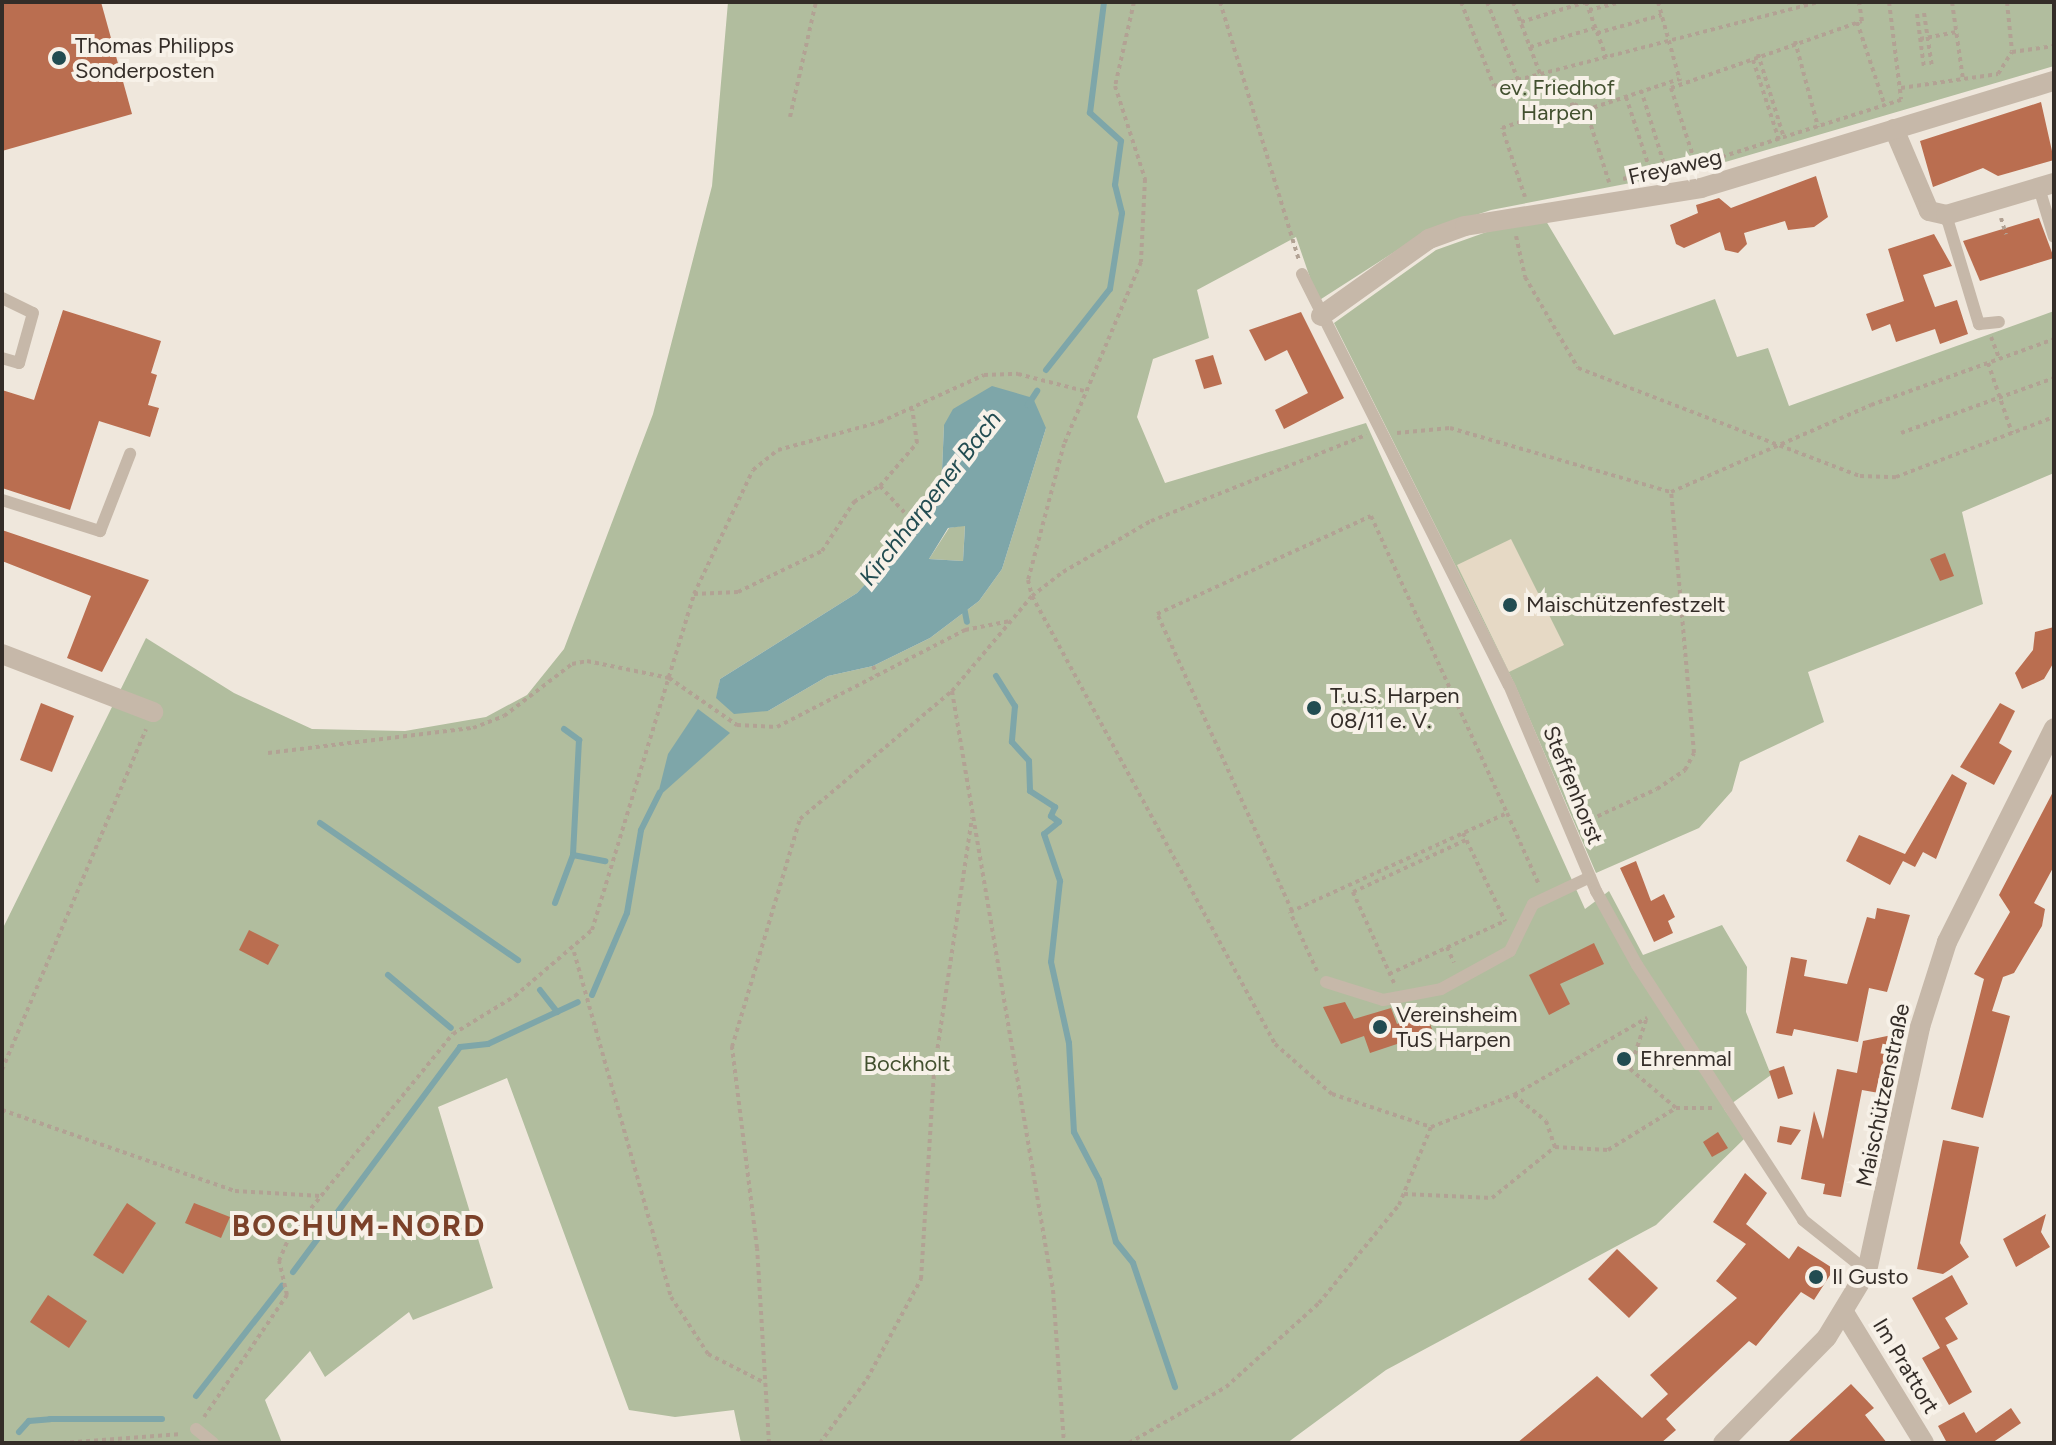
<!DOCTYPE html>
<html>
<head>
<meta charset="utf-8">
<style>
  body { margin:0 }
  #map { position:relative; width:2056px; height:1445px; overflow:hidden; background:#efe7dc; font-family:Figtree,sans-serif }
  div>[style] { position:absolute }
  .green>* { inset:0; background:#b1bd9e }
  .plaza>* { inset:0; background:#e6d9c5 }
  .water>* { inset:0; background:#7ea6a9 }
  .stream>* { height:6px; margin:-3px; padding:0 3px; transform-origin:3px; border-radius:3px; background:#7ea6a9 }
  .building>* { inset:0; background:#ba6e50 }
  .path>* { height:4px; margin-top:-2px; transform-origin:0; background:repeating-linear-gradient(90deg,#b2a294 0 4px,transparent 0 8px) }
  .service>* { height:12px; margin:-6px; padding:0 6px; transform-origin:6px; border-radius:6px; background:#c6b8a9 }
  .minor>* { height:20px; margin:-10px; padding:0 10px; transform-origin:10px; border-radius:10px; background:#c6b8a9 }
  .tertiary>* { height:20px; margin:-10px; padding:0 10px; transform-origin:10px; border-radius:10px; background:#c6b8a9 }
  .dots>* { width:22px; height:22px; translate:-50% -50%; box-sizing:border-box; border:4px solid #f7f1e8; border-radius:50% }
  span { translate:-50% -50%; white-space:nowrap; text-align:center; line-height:1.15; -webkit-text-stroke:8px #f7f1e8; paint-order:stroke }
  .poi-label { font-size:22px; color:#342d28 }
  .left { translate:0 -50%; text-align:left }
  .park-label { font-size:22px; color:#42502f }
  .street-label { font-size:22px; color:#342d28 }
  .water-label { font-size:24px; color:#224c51; font-style:italic }
  .district-label { font-size:30px; color:#7b4129; font-weight:700; letter-spacing:2px }
  .frame { position:absolute; inset:0; border:4px solid #342d28; pointer-events:none }
</style>
</head>
<body>
<div id="map">
  <div class="green">
    <i style="clip-path:polygon(evenodd,728px 2px,2054px 2px,2054px 66px,1698px 170px,1491px 210px,1427px 231px,1318px 301px,1296px 237px,1197px 290px,1209px 338px,1153px 359px,1137px 417px,1165px 483px,1366px 423px,1585px 909px,1609px 891px,1643px 955px,1722px 925px,1747px 967px,1746px 1012px,1771px 1075px,1724px 1109px,1745px 1138px,1656px 1225px,1386px 1370px,1287px 1443px,741px 1443px,734px 1410px,675px 1417px,629px 1410px,507px 1078px,438px 1107px,493px 1288px,413px 1320px,409px 1312px,325px 1377px,310px 1351px,265px 1400px,282px 1443px,2px 1443px,2px 930px,146px 638px,234px 693px,312px 729px,405px 731px,486px 717px,527px 695px,564px 649px,653px 414px,712px 186px,728px 2px,944px 425px,1046px 428px,1002px 569px,979px 601px,930px 638px,873px 666px,828px 676px,768px 711px,717px 698px,720px 679px,857px 593px,910px 537px,941px 493px,944px 425px)"></i>
    <i style="clip-path:polygon(1546px 221px,1614px 335px,1715px 299px,1737px 357px,1768px 348px,1789px 406px,2054px 311px,2054px 473px,1962px 512px,1983px 604px,1808px 672px,1824px 722px,1740px 762px,1732px 791px,1699px 828px,1596px 873px,1515px 685px,1334px 323px,1436px 250px,1495px 229px)"></i>
    <i style="clip-path:polygon(965px 525px,963px 561px,929px 559px,949px 528px)"></i>
  </div>
  <div class="plaza">
    <i style="clip-path:polygon(1511px 539px,1564px 645px,1509px 672px,1457px 565px)"></i>
  </div>
  <div class="water">
    <i style="clip-path:polygon(evenodd,992px 386px,1033px 398px,1046px 428px,1002px 569px,979px 601px,930px 638px,873px 666px,828px 676px,768px 711px,734px 714px,716px 698px,720px 679px,857px 593px,910px 537px,941px 493px,944px 425px,953px 409px,992px 386px,965px 526px,963px 561px,929px 559px,948px 528px,965px 526px)"></i>
    <i style="clip-path:polygon(698px 709px,730px 733px,657px 798px,668px 754px)"></i>
  </div>
  <div class="stream">
    <i style="left:1046px;top:370px;width:103px;rotate:-51.7deg"></i>
    <i style="left:1110px;top:289px;width:77px;rotate:-81deg"></i>
    <i style="left:1122px;top:213px;width:29px;rotate:-104deg"></i>
    <i style="left:1115px;top:185px;width:44px;rotate:-82.2deg"></i>
    <i style="left:1121px;top:141px;width:42px;rotate:-137.9deg"></i>
    <i style="left:1090px;top:113px;width:112px;rotate:-82.8deg"></i>
    <i style="left:1028px;top:405px;width:17px;rotate:-57deg"></i>
    <i style="left:964px;top:607px;width:15px;rotate:79deg"></i>
    <i style="left:996px;top:676px;width:36px;rotate:58deg"></i>
    <i style="left:1015px;top:706px;width:36px;rotate:95deg"></i>
    <i style="left:1012px;top:742px;width:25px;rotate:48deg"></i>
    <i style="left:1029px;top:761px;width:30px;rotate:88deg"></i>
    <i style="left:1030px;top:791px;width:30px;rotate:33deg"></i>
    <i style="left:1055px;top:807px;width:10px;rotate:114deg"></i>
    <i style="left:1051px;top:816px;width:10px;rotate:37deg"></i>
    <i style="left:1059px;top:822px;width:19px;rotate:141deg"></i>
    <i style="left:1044px;top:834px;width:50px;rotate:71.2deg"></i>
    <i style="left:1060px;top:881px;width:81px;rotate:96.3deg"></i>
    <i style="left:1051px;top:962px;width:83px;rotate:77.5deg"></i>
    <i style="left:1069px;top:1043px;width:89px;rotate:86.8deg"></i>
    <i style="left:1074px;top:1132px;width:54px;rotate:62.5deg"></i>
    <i style="left:1099px;top:1180px;width:64px;rotate:74.7deg"></i>
    <i style="left:1116px;top:1242px;width:27px;rotate:51deg"></i>
    <i style="left:1133px;top:1263px;width:131px;rotate:71.3deg"></i>
    <i style="left:564px;top:729px;width:19px;rotate:36deg"></i>
    <i style="left:579px;top:740px;width:115px;rotate:93deg"></i>
    <i style="left:573px;top:855px;width:33px;rotate:11deg"></i>
    <i style="left:320px;top:823px;width:241px;rotate:34.7deg"></i>
    <i style="left:555px;top:903px;width:51px;rotate:-69.4deg"></i>
    <i style="left:388px;top:975px;width:82px;rotate:40.1deg"></i>
    <i style="left:540px;top:990px;width:28px;rotate:52deg"></i>
    <i style="left:592px;top:995px;width:89px;rotate:-66.9deg"></i>
    <i style="left:627px;top:913px;width:84px;rotate:-80.4deg"></i>
    <i style="left:641px;top:830px;width:42px;rotate:-63.4deg"></i>
    <i style="left:293px;top:1272px;width:280px;rotate:-53.4deg"></i>
    <i style="left:460px;top:1047px;width:28px;rotate:-6deg"></i>
    <i style="left:488px;top:1044px;width:99px;rotate:-25deg"></i>
    <i style="left:196px;top:1396px;width:140px;rotate:-52deg"></i>
    <i style="left:19px;top:1432px;width:15px;rotate:-48deg"></i>
    <i style="left:29px;top:1421px;width:21px;rotate:-5deg"></i>
    <i style="left:50px;top:1419px;width:112px"></i>
  </div>
  <div class="building">
    <i style="clip-path:polygon(2px 2px,101px 2px,132px 114px,2px 151px)"></i>
    <i style="clip-path:polygon(2041px 102px,2054px 160px,1998px 176px,1983px 168px,1933px 187px,1920px 141px)"></i>
    <i style="clip-path:polygon(1816px 176px,1828px 217px,1814px 227px,1788px 230px,1785px 221px,1744px 233px,1747px 244px,1738px 253px,1725px 250px,1720px 232px,1684px 248px,1676px 244px,1670px 225px,1698px 213px,1696px 205px,1719px 198px,1731px 208px)"></i>
    <i style="clip-path:polygon(2039px 218px,2054px 258px,1980px 281px,1963px 241px)"></i>
    <i style="clip-path:polygon(1934px 234px,1952px 266px,1923px 275px,1935px 307px,1957px 300px,1968px 334px,1940px 344px,1935px 329px,1896px 342px,1890px 324px,1872px 331px,1866px 314px,1904px 301px,1888px 249px)"></i>
    <i style="clip-path:polygon(63px 310px,161px 341px,151px 373px,157px 375px,148px 405px,159px 408px,150px 437px,99px 421px,70px 510px,2px 488px,2px 390px,34px 400px)"></i>
    <i style="clip-path:polygon(1301px 312px,1344px 398px,1284px 429px,1275px 410px,1308px 393px,1287px 350px,1265px 361px,1249px 330px)"></i>
    <i style="clip-path:polygon(1213px 355px,1222px 384px,1204px 389px,1195px 360px)"></i>
    <i style="clip-path:polygon(2px 530px,149px 580px,102px 672px,67px 658px,91px 596px,2px 561px)"></i>
    <i style="clip-path:polygon(1945px 553px,1954px 576px,1940px 581px,1930px 559px)"></i>
    <i style="clip-path:polygon(2054px 627px,2054px 662px,2044px 679px,2022px 689px,2015px 673px,2033px 650px,2035px 632px)"></i>
    <i style="clip-path:polygon(41px 703px,74px 716px,52px 772px,20px 760px)"></i>
    <i style="clip-path:polygon(2000px 703px,2015px 711px,1999px 743px,2012px 751px,1994px 785px,1960px 767px)"></i>
    <i style="clip-path:polygon(1952px 774px,1967px 783px,1936px 859px,1923px 852px,1915px 867px,1903px 861px,1890px 885px,1846px 861px,1859px 835px,1905px 854px)"></i>
    <i style="clip-path:polygon(2054px 790px,2054px 866px,2034px 903px,2045px 909px,2042px 926px,2014px 973px,2003px 977px,1992px 1011px,2010px 1016px,1983px 1118px,1951px 1109px,1984px 979px,1974px 974px,2010px 912px,1999px 895px)"></i>
    <i style="clip-path:polygon(1636px 861px,1651px 901px,1664px 894px,1675px 917px,1668px 921px,1673px 933px,1654px 942px,1620px 868px)"></i>
    <i style="clip-path:polygon(1877px 908px,1910px 915px,1887px 992px,1869px 988px,1858px 1042px,1794px 1029px,1792px 1036px,1776px 1033px,1791px 957px,1807px 960px,1804px 976px,1847px 984px,1867px 917px,1875px 919px)"></i>
    <i style="clip-path:polygon(249px 930px,279px 945px,268px 965px,239px 950px)"></i>
    <i style="clip-path:polygon(1594px 943px,1604px 964px,1560px 984px,1570px 1004px,1549px 1015px,1529px 975px)"></i>
    <i style="clip-path:polygon(1345px 1002px,1354px 1019px,1391px 1008px,1397px 1024px,1426px 1013px,1433px 1032px,1370px 1053px,1364px 1036px,1341px 1044px,1323px 1007px)"></i>
    <i style="clip-path:polygon(1892px 1035px,1879px 1093px,1862px 1090px,1841px 1197px,1823px 1194px,1825px 1184px,1801px 1179px,1814px 1111px,1823px 1139px,1837px 1069px,1857px 1073px,1863px 1041px)"></i>
    <i style="clip-path:polygon(1784px 1066px,1793px 1094px,1778px 1099px,1769px 1071px)"></i>
    <i style="clip-path:polygon(1780px 1126px,1801px 1130px,1791px 1145px,1777px 1142px)"></i>
    <i style="clip-path:polygon(1718px 1132px,1728px 1148px,1712px 1157px,1703px 1142px)"></i>
    <i style="clip-path:polygon(1943px 1140px,1979px 1147px,1960px 1243px,1969px 1257px,1943px 1274px,1917px 1269px)"></i>
    <i style="clip-path:polygon(1745px 1173px,1767px 1193px,1746px 1224px,1789px 1259px,1798px 1246px,1834px 1269px,1814px 1300px,1801px 1292px,1756px 1346px,1749px 1341px,1666px 1419px,1676px 1430px,1661px 1443px,1517px 1443px,1597px 1376px,1642px 1418px,1668px 1394px,1650px 1375px,1737px 1298px,1716px 1281px,1746px 1244px,1713px 1222px)"></i>
    <i style="clip-path:polygon(127px 1203px,156px 1223px,123px 1274px,93px 1255px)"></i>
    <i style="clip-path:polygon(194px 1203px,230px 1217px,221px 1238px,185px 1223px)"></i>
    <i style="clip-path:polygon(2046px 1214px,2041px 1232px,2050px 1247px,2016px 1267px,2003px 1239px)"></i>
    <i style="clip-path:polygon(1617px 1249px,1658px 1288px,1629px 1318px,1588px 1279px)"></i>
    <i style="clip-path:polygon(1952px 1275px,1968px 1304px,1945px 1318px,1958px 1339px,1946px 1345px,1972px 1392px,1949px 1405px,1922px 1358px,1940px 1348px,1912px 1298px)"></i>
    <i style="clip-path:polygon(48px 1295px,87px 1321px,69px 1348px,30px 1322px)"></i>
    <i style="clip-path:polygon(1851px 1384px,1874px 1408px,1865px 1415px,1887px 1443px,1787px 1443px)"></i>
    <i style="clip-path:polygon(2011px 1408px,2021px 1423px,1992px 1443px,1947px 1443px,1938px 1426px,1964px 1412px,1976px 1433px)"></i>
  </div>
  <div class="path">
    <i style="left:1134px;top:2px;width:86px;rotate:102.7deg"></i>
    <i style="left:1115px;top:86px;width:98px;rotate:72.1deg"></i>
    <i style="left:1145px;top:179px;width:83px;rotate:92.8deg"></i>
    <i style="left:1141px;top:262px;width:198px;rotate:112.9deg"></i>
    <i style="left:1064px;top:444px;width:141px;rotate:104.8deg"></i>
    <i style="left:1028px;top:580px;width:16px;rotate:76deg"></i>
    <i style="left:1032px;top:596px;width:510px;rotate:61.52deg"></i>
    <i style="left:1275px;top:1044px;width:76px;rotate:41.3deg"></i>
    <i style="left:1332px;top:1094px;width:104px;rotate:18.4deg"></i>
    <i style="left:1431px;top:1127px;width:89px;rotate:-21.1deg"></i>
    <i style="left:1514px;top:1095px;width:41px;rotate:39.1deg"></i>
    <i style="left:1546px;top:1121px;width:28px;rotate:71deg"></i>
    <i style="left:1220px;top:2px;width:270px;rotate:73deg"></i>
    <i style="left:1461px;top:2px;width:90px;rotate:68.6deg"></i>
    <i style="left:1494px;top:86px;width:335px;rotate:-14.5deg"></i>
    <i style="left:1487px;top:2px;width:84px;rotate:68.3deg"></i>
    <i style="left:1513px;top:2px;width:77px;rotate:69.4deg"></i>
    <i style="left:1586px;top:2px;width:59px;rotate:70deg"></i>
    <i style="left:1658px;top:2px;width:82px;rotate:74.4deg"></i>
    <i style="left:1889px;top:2px;width:98px;rotate:82.9deg"></i>
    <i style="left:1952px;top:2px;width:78px;rotate:81.9deg"></i>
    <i style="left:2007px;top:2px;width:49px;rotate:84.2deg"></i>
    <i style="left:1589px;top:10px;width:32px;rotate:-14deg"></i>
    <i style="left:1924px;top:13px;width:55px;rotate:81.6deg"></i>
    <i style="left:1917px;top:14px;width:54px;rotate:82.6deg"></i>
    <i style="left:1521px;top:22px;width:68px;rotate:-17.1deg"></i>
    <i style="left:1857px;top:22px;width:89px;rotate:71.6deg"></i>
    <i style="left:1597px;top:33px;width:67px;rotate:-15.5deg"></i>
    <i style="left:1920px;top:39px;width:37px;rotate:-11deg"></i>
    <i style="left:1795px;top:41px;width:89px;rotate:75deg"></i>
    <i style="left:1530px;top:47px;width:68px;rotate:-16.3deg"></i>
    <i style="left:1758px;top:54px;width:88px;rotate:72.8deg"></i>
    <i style="left:1753px;top:60px;width:84px;rotate:72deg"></i>
    <i style="left:1671px;top:88px;width:202px;rotate:-19.3deg"></i>
    <i style="left:1862px;top:21px;width:19px;rotate:-99deg"></i>
    <i style="left:1671px;top:88px;width:75px;rotate:72.1deg"></i>
    <i style="left:1901px;top:88px;width:98px;rotate:-8.2deg"></i>
    <i style="left:1998px;top:74px;width:26px;rotate:-58deg"></i>
    <i style="left:2012px;top:52px;width:42px;rotate:-8.1deg"></i>
    <i style="left:1641px;top:90px;width:81px;rotate:72.7deg"></i>
    <i style="left:1626px;top:97px;width:77px;rotate:71.8deg"></i>
    <i style="left:1586px;top:110px;width:98px;rotate:-18.4deg"></i>
    <i style="left:790px;top:117px;width:118px;rotate:-77.3deg"></i>
    <i style="left:1623px;top:179px;width:74px;rotate:-15.7deg"></i>
    <i style="left:1694px;top:159px;width:7px;rotate:45deg"></i>
    <i style="left:1699px;top:164px;width:212px;rotate:-17.6deg"></i>
    <i style="left:1525px;top:197px;width:73px;rotate:-108.4deg"></i>
    <i style="left:1502px;top:128px;width:76px;rotate:-18.4deg"></i>
    <i style="left:1574px;top:104px;width:13px;rotate:27deg"></i>
    <i style="left:1586px;top:110px;width:76px;rotate:72.3deg"></i>
    <i style="left:2001px;top:218px;width:17px;rotate:73deg"></i>
    <i style="left:1516px;top:236px;width:42px;rotate:77.6deg"></i>
    <i style="left:1525px;top:277px;width:105px;rotate:59.8deg"></i>
    <i style="left:1578px;top:368px;width:302px;rotate:21deg"></i>
    <i style="left:1860px;top:476px;width:36px;rotate:2deg"></i>
    <i style="left:1896px;top:477px;width:169px;rotate:-20.8deg"></i>
    <i style="left:1991px;top:337px;width:22px;rotate:69deg"></i>
    <i style="left:1988px;top:363px;width:74px;rotate:71.1deg"></i>
    <i style="left:1397px;top:433px;width:53px;rotate:-5.4deg"></i>
    <i style="left:1450px;top:428px;width:230px;rotate:16.2deg"></i>
    <i style="left:1671px;top:492px;width:218px;rotate:-23.5deg"></i>
    <i style="left:1871px;top:405px;width:195px;rotate:-19.8deg"></i>
    <i style="left:1901px;top:433px;width:163px;rotate:-19.8deg"></i>
    <i style="left:880px;top:486px;width:53px;rotate:47.3deg"></i>
    <i style="left:694px;top:594px;width:44px;rotate:-2.6deg"></i>
    <i style="left:738px;top:592px;width:93px;rotate:-26deg"></i>
    <i style="left:822px;top:551px;width:59px;rotate:-56.9deg"></i>
    <i style="left:854px;top:502px;width:31px;rotate:-32deg"></i>
    <i style="left:880px;top:486px;width:57px;rotate:-49.3deg"></i>
    <i style="left:917px;top:443px;width:34px;rotate:-98deg"></i>
    <i style="left:873px;top:666px;width:10px;rotate:66deg"></i>
    <i style="left:952px;top:691px;width:607px;rotate:80.43deg"></i>
    <i style="left:1053px;top:1290px;width:153px;rotate:85.9deg"></i>
    <i style="left:268px;top:753px;width:207px;rotate:-7deg"></i>
    <i style="left:473px;top:728px;width:33px;rotate:-21deg"></i>
    <i style="left:504px;top:716px;width:86px;rotate:-37.4deg"></i>
    <i style="left:572px;top:664px;width:15px;rotate:-11deg"></i>
    <i style="left:587px;top:661px;width:84px;rotate:11.7deg"></i>
    <i style="left:669px;top:678px;width:83px;rotate:34.7deg"></i>
    <i style="left:737px;top:725px;width:40px;rotate:2.9deg"></i>
    <i style="left:777px;top:727px;width:212px;rotate:-27.3deg"></i>
    <i style="left:965px;top:630px;width:46px;rotate:-11.3deg"></i>
    <i style="left:1583px;top:823px;width:81px;rotate:-24.7deg"></i>
    <i style="left:1657px;top:789px;width:34px;rotate:-34deg"></i>
    <i style="left:1685px;top:770px;width:19px;rotate:-62deg"></i>
    <i style="left:1694px;top:753px;width:262px;rotate:-95deg"></i>
    <i style="left:1463px;top:833px;width:98px;rotate:64.5deg"></i>
    <i style="left:1292px;top:911px;width:326px;rotate:-114.4deg"></i>
    <i style="left:1157px;top:614px;width:235px;rotate:-24.6deg"></i>
    <i style="left:1371px;top:516px;width:327px;rotate:65.4deg"></i>
    <i style="left:1447px;top:947px;width:17px;rotate:66deg"></i>
    <i style="left:574px;top:952px;width:358px;rotate:74.3deg"></i>
    <i style="left:671px;top:1297px;width:68px;rotate:57deg"></i>
    <i style="left:708px;top:1354px;width:64px;rotate:27deg"></i>
    <i style="left:1317px;top:971px;width:65px;rotate:-114.6deg"></i>
    <i style="left:1290px;top:912px;width:239px;rotate:-24.5deg"></i>
    <i style="left:1507px;top:813px;width:79px;rotate:66deg"></i>
    <i style="left:1389px;top:974px;width:128px;rotate:-24.6deg"></i>
    <i style="left:1394px;top:983px;width:100px;rotate:-114.3deg"></i>
    <i style="left:1353px;top:892px;width:124px;rotate:-24.7deg"></i>
    <i style="left:1646px;top:1020px;width:52px;rotate:108.1deg"></i>
    <i style="left:1630px;top:1069px;width:60px;rotate:40.3deg"></i>
    <i style="left:2px;top:1070px;width:370px;rotate:-67.1deg"></i>
    <i style="left:1514px;top:1095px;width:154px;rotate:-30.1deg"></i>
    <i style="left:2px;top:1110px;width:247px;rotate:19.2deg"></i>
    <i style="left:235px;top:1191px;width:86px;rotate:3.3deg"></i>
    <i style="left:1404px;top:1194px;width:88px;rotate:2.6deg"></i>
    <i style="left:1492px;top:1198px;width:81px;rotate:-39deg"></i>
    <i style="left:1555px;top:1147px;width:53px;rotate:3.2deg"></i>
    <i style="left:1608px;top:1150px;width:80px;rotate:-31.7deg"></i>
    <i style="left:1676px;top:1108px;width:37px"></i>
    <i style="left:204px;top:1417px;width:148px;rotate:-55.8deg"></i>
    <i style="left:287px;top:1295px;width:35px;rotate:-103deg"></i>
    <i style="left:279px;top:1261px;width:30px;rotate:-67deg"></i>
    <i style="left:291px;top:1233px;width:257px;rotate:-50.9deg"></i>
    <i style="left:453px;top:1034px;width:73px;rotate:-31.5deg"></i>
    <i style="left:515px;top:996px;width:101px;rotate:-40.6deg"></i>
    <i style="left:592px;top:930px;width:351px;rotate:-73.1deg"></i>
    <i style="left:694px;top:594px;width:137px;rotate:-64.6deg"></i>
    <i style="left:753px;top:470px;width:32px;rotate:-39deg"></i>
    <i style="left:778px;top:450px;width:106px;rotate:-15.4deg"></i>
    <i style="left:880px;top:422px;width:114px;rotate:-24.3deg"></i>
    <i style="left:984px;top:375px;width:34px;rotate:-2deg"></i>
    <i style="left:1018px;top:374px;width:68px;rotate:14.4deg"></i>
    <i style="left:62px;top:1443px;width:120px;rotate:-4.3deg"></i>
    <i style="left:769px;top:1443px;width:195px;rotate:-93.5deg"></i>
    <i style="left:757px;top:1248px;width:203px;rotate:-97.1deg"></i>
    <i style="left:732px;top:1047px;width:238px;rotate:-73.4deg"></i>
    <i style="left:800px;top:819px;width:199px;rotate:-40.1deg"></i>
    <i style="left:952px;top:691px;width:124px;rotate:-49.9deg"></i>
    <i style="left:1032px;top:596px;width:39px;rotate:-38deg"></i>
    <i style="left:1063px;top:572px;width:102px;rotate:-30.1deg"></i>
    <i style="left:1151px;top:521px;width:232px;rotate:-21.8deg"></i>
    <i style="left:820px;top:1443px;width:79px;rotate:-53.7deg"></i>
    <i style="left:867px;top:1379px;width:114px;rotate:-61.6deg"></i>
    <i style="left:921px;top:1279px;width:207px;rotate:-86.4deg"></i>
    <i style="left:934px;top:1072px;width:257px;rotate:-81.5deg"></i>
    <i style="left:1129px;top:1443px;width:112px;rotate:-30deg"></i>
    <i style="left:1226px;top:1387px;width:125px;rotate:-42.1deg"></i>
    <i style="left:1319px;top:1303px;width:127px;rotate:-50.8deg"></i>
    <i style="left:1399px;top:1205px;width:84px;rotate:-67.7deg"></i>
  </div>
  <div class="service">
    <i style="left:2039px;top:188px;width:51px;rotate:73deg"></i>
    <i style="left:1946px;top:215px;width:114px;rotate:73.2deg"></i>
    <i style="left:1979px;top:324px;width:20px;rotate:-6deg"></i>
    <i style="left:1302px;top:274px;width:460px;rotate:63.3deg"></i>
    <i style="left:1509px;top:685px;width:224px;rotate:67.1deg"></i>
    <i style="left:1596px;top:891px;width:85px;rotate:61deg"></i>
    <i style="left:1637px;top:965px;width:304px;rotate:56.9deg"></i>
    <i style="left:1803px;top:1220px;width:82px;rotate:38.6deg"></i>
    <i style="left:2px;top:298px;width:34px;rotate:26deg"></i>
    <i style="left:33px;top:313px;width:52px;rotate:105.6deg"></i>
    <i style="left:19px;top:363px;width:18px;rotate:-164deg"></i>
    <i style="left:2px;top:500px;width:103px;rotate:17.6deg"></i>
    <i style="left:100px;top:531px;width:83px;rotate:-68.7deg"></i>
    <i style="left:1326px;top:982px;width:60px;rotate:17.5deg"></i>
    <i style="left:1383px;top:1000px;width:59px;rotate:-10.7deg"></i>
    <i style="left:1441px;top:989px;width:79px;rotate:-28.8deg"></i>
    <i style="left:1510px;top:951px;width:52px;rotate:-63.9deg"></i>
    <i style="left:1533px;top:904px;width:63px;rotate:-25.3deg"></i>
    <i style="left:196px;top:1429px;width:22px;rotate:39deg"></i>
  </div>
  <div class="minor">
    <i style="left:1894px;top:129px;width:89px;rotate:66.9deg"></i>
    <i style="left:1929px;top:211px;width:17px;rotate:13deg"></i>
    <i style="left:1946px;top:215px;width:113px;rotate:-16.5deg"></i>
    <i style="left:1321px;top:316px;width:133px;rotate:-35.5deg"></i>
    <i style="left:1429px;top:239px;width:38px;rotate:-20deg"></i>
    <i style="left:1465px;top:226px;width:239px;rotate:-9.1deg"></i>
    <i style="left:1701px;top:188px;width:369px;rotate:-16.9deg"></i>
    <i style="left:2px;top:654px;width:162px;rotate:21deg"></i>
    <i style="left:1845px;top:1314px;width:151px;rotate:58.5deg"></i>
  </div>
  <div class="tertiary">
    <i style="left:1723px;top:1443px;width:148px;rotate:-45.5deg"></i>
    <i style="left:1827px;top:1337px;width:77px;rotate:-58.8deg"></i>
    <i style="left:1867px;top:1271px;width:250px;rotate:-77.7deg"></i>
    <i style="left:1920px;top:1027px;width:89px;rotate:-72.4deg"></i>
    <i style="left:1947px;top:942px;width:239px;rotate:-63.4deg"></i>
  </div>
  <div class="dots">
    <i style="left:59px;top:58px;background:#224c51"></i>
    <i style="left:1510px;top:605px;background:#224c51"></i>
    <i style="left:1314px;top:708px;background:#224c51"></i>
    <i style="left:1380px;top:1027px;background:#224c51"></i>
    <i style="left:1624px;top:1059px;background:#224c51"></i>
    <i style="left:1816px;top:1277px;background:#224c51"></i>
  </div>
  <div class="poi-label">
    <span class="left" style="left:75px;top:58px">Thomas Philipps<br>Sonderposten</span>
    <span class="left" style="left:1526px;top:605px">Maischützenfestzelt</span>
    <span class="left" style="left:1330px;top:708px">T.u.S. Harpen<br>08/11 e. V.</span>
    <span class="left" style="left:1396px;top:1027px">Vereinsheim<br>TuS Harpen</span>
    <span class="left" style="left:1640px;top:1059px">Ehrenmal</span>
    <span class="left" style="left:1832px;top:1277px">Il Gusto</span>
  </div>
  <div class="park-label">
    <span style="left:1557px;top:100px">ev. Friedhof<br>Harpen</span>
    <span style="left:907px;top:1064px">Bockholt</span>
  </div>
  <div class="street-label">
    <span style="left:1675px;top:167px;rotate:-13deg">Freyaweg</span>
    <span style="left:1573px;top:785px;rotate:68deg">Steffenhorst</span>
    <span style="left:1883px;top:1095px;rotate:-78deg">Maischützenstraße</span>
    <span style="left:1906px;top:1366px;rotate:59deg">Im Prattort</span>
  </div>
  <div class="water-label">
    <span style="left:930px;top:498px;rotate:-52deg">Kirchharpener Bach</span>
  </div>
  <div class="district-label">
    <span style="left:359px;top:1226px">BOCHUM-NORD</span>
  </div>
  <div class="frame"></div>
</div>
</body>
</html>
